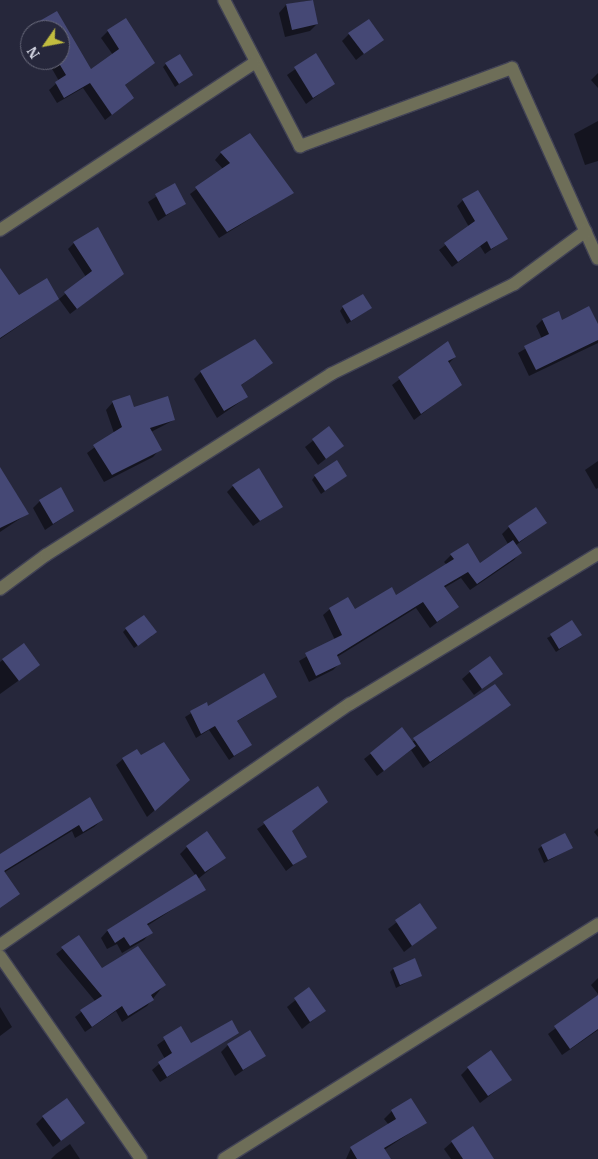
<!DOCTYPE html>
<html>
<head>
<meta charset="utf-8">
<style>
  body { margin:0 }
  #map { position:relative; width:598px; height:1159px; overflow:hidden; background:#26273b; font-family:"IBM Plex Serif",serif }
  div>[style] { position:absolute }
  .shadow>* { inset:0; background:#0007 }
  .building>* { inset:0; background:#454875 }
  .roads { filter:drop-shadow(1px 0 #414255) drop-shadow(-1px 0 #414255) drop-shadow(0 1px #414255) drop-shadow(0 -1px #414255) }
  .minor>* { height:12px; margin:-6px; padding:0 6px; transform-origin:6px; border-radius:6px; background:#6e6e58 }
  span { translate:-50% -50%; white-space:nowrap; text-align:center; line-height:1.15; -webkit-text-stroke:4px #26273b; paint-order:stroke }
  .north { position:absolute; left:20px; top:20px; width:50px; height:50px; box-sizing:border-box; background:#26273b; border:1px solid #6a6b7c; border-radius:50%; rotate:237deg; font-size:14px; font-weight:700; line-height:20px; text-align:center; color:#cfd1de }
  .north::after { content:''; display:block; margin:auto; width:18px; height:22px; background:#c2bd3f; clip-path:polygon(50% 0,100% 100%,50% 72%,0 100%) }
</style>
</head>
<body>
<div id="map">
  <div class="shadow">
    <i style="clip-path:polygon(312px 0,317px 24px,310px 31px,285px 37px,279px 13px,286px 5px)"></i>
    <i style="clip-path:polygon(57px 12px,91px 71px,113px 55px,101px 38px,108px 31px,153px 63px,124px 86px,133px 98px,105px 120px,83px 88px,57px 103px,49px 90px,59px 81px,47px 60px,60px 60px,60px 30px,31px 30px)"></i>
    <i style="clip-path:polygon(349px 34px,382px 39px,356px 60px,342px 41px)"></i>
    <i style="clip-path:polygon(315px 55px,333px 84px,306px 104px,287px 75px)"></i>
    <i style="clip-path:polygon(166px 64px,192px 75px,175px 87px,163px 67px)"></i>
    <i style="clip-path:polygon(598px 73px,598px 88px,591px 80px)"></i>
    <i style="clip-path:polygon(598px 121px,598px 161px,585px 165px,574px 134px)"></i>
    <i style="clip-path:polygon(249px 135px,292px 193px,219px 238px,190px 194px,223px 169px,215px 160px,221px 153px)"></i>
    <i style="clip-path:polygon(174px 185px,184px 204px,158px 221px,148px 202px)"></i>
    <i style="clip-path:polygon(463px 200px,506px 239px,485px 254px,480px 246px,452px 267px,439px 250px,469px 227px,457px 206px)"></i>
    <i style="clip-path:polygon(74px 243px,123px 273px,70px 314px,59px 299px,86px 277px,68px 249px)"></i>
    <i style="clip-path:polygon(0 276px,19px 297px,58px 299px,0 339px)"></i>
    <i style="clip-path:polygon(343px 307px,371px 308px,347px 324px,340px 311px)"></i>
    <i style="clip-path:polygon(542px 320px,598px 326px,598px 343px,529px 376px,518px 353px,542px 339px,536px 326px)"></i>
    <i style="clip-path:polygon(447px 343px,455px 357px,448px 364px,460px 385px,414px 420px,392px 385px)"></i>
    <i style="clip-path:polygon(271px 363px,240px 386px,247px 397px,217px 418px,194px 379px,201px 372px)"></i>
    <i style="clip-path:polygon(113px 402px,174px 420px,151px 432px,160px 449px,153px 457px,104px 482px,87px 453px,114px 433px,106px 410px)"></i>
    <i style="clip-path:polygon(329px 428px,342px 446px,318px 465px,305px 447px)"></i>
    <i style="clip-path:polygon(598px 461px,598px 488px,596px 489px,585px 470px)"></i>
    <i style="clip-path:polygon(315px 476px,346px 476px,321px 494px,312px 480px)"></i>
    <i style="clip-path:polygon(0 486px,27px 514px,0 532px)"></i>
    <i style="clip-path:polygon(233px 486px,281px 507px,253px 526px,227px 492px)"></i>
    <i style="clip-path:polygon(40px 501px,73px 511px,45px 530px,33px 508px)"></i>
    <i style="clip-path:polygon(545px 523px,515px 546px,520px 553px,514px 560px,470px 590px,461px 578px,444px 588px,457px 607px,430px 628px,416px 608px,337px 657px,340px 663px,333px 670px,309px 682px,299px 661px,335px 640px,323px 615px,330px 609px,355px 611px,396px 596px,447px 565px,444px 562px,451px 555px,480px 565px,508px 544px,502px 534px,509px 527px)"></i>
    <i style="clip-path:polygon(574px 624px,580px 635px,556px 652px,547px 638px)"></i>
    <i style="clip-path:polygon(126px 629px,152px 636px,134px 648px,123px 632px)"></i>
    <i style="clip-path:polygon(23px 644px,32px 671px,0 694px,0 662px)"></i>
    <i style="clip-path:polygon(470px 672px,502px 674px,474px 695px,462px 679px)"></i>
    <i style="clip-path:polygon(276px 697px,236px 722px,250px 745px,229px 760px,209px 730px,196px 738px,185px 717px,206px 704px,208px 708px)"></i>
    <i style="clip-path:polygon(509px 705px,423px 768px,411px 750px,377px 776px,364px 759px,402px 729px,411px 742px)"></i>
    <i style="clip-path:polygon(140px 757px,181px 787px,147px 817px,116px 765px,123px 759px)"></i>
    <i style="clip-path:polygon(317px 788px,291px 832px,305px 856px,286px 871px,257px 829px)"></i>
    <i style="clip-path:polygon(90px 799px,102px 820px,94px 827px,75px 838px,72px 831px,5px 872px,0 857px)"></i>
    <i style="clip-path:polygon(598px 828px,598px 837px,594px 832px)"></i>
    <i style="clip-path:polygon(542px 846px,571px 848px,544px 863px,538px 849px)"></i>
    <i style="clip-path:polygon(187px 847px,224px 858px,198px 879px,204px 889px,147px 926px,151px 932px,144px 940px,122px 953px,117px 944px,107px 949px,101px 938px,108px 930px,196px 876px,180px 854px)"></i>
    <i style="clip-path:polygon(419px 905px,435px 928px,404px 952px,388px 929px)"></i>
    <i style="clip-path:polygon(79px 936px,102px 970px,164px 985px,147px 1006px,122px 1022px,116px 1011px,85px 1032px,75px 1017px,95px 1001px,56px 954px)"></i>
    <i style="clip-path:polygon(393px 969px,421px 975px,396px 988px,390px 972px)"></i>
    <i style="clip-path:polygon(598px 978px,598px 994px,591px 985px)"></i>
    <i style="clip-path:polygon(309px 989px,324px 1011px,302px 1029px,287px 1007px)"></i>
    <i style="clip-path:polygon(598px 996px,598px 1030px,562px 1055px,548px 1034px)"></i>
    <i style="clip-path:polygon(0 1007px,12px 1027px,0 1036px)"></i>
    <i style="clip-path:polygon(181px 1028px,191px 1045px,238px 1032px,160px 1082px,152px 1070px,165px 1059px,157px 1045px)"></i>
    <i style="clip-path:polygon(228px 1045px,264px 1056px,235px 1076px,221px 1052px)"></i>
    <i style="clip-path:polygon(468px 1068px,510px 1080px,480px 1103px,461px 1075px)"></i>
    <i style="clip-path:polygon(392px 1111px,425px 1123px,384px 1150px,383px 1159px,346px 1159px,351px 1148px,389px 1125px,384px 1119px)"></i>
    <i style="clip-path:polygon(43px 1117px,83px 1123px,53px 1147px,36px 1124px)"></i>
    <i style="clip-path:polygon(452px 1142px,493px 1159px,451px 1159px,444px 1149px)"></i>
    <i style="clip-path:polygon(70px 1144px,80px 1159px,51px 1159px,56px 1154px)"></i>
  </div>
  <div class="building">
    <i style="clip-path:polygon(313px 0,318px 24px,292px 30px,286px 4px)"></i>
    <i style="clip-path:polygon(57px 11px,91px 69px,119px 49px,107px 30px,126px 18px,155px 63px,125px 85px,134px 98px,112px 115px,90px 83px,64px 98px,55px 82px,66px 75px,57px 60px,60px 30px,40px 30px,36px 23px)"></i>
    <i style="clip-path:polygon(369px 19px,384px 40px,364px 54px,348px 33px)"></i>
    <i style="clip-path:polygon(316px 53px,335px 84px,313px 98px,294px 67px)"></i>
    <i style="clip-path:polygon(180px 54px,193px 75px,179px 84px,165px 63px)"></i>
    <i style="clip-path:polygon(250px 133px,294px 193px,227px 232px,195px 187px,230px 163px,220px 152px)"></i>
    <i style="clip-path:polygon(175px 183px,186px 204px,166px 215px,155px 194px)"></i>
    <i style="clip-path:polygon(478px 190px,508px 239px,491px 249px,487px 241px,458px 262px,444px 243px,475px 221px,462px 199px)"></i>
    <i style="clip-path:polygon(98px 227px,124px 274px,77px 309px,64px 292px,92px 271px,73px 242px)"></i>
    <i style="clip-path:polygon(0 268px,19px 295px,47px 278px,59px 299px,0 338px)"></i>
    <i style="clip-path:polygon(363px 294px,372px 308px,351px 321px,342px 306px)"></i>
    <i style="clip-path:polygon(589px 306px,598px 324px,598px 340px,536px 370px,524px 346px,549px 334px,542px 319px,559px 311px,562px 320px)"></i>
    <i style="clip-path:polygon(255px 339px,273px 363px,241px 385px,248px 397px,224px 411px,200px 371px)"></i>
    <i style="clip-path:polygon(448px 341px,456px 357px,448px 361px,462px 385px,421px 414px,398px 377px)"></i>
    <i style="clip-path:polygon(130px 395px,134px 407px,168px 396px,175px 420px,150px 428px,162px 450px,112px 475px,93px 445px,122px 427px,112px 401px)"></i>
    <i style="clip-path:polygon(329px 426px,344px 446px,326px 459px,312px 439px)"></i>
    <i style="clip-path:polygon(337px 460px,347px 476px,325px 491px,314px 475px)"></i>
    <i style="clip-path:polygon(0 467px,29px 514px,0 528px)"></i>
    <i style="clip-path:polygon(259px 468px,283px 507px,260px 521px,232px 485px)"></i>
    <i style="clip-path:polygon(61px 487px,74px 511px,53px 524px,39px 500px)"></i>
    <i style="clip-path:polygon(536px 507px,547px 523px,519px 542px,508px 526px)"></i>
    <i style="clip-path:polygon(513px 540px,522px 553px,477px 584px,468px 572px,444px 586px,459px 607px,437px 622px,423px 602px,337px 655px,341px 664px,316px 676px,305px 653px,342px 635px,329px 608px,348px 597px,355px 609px,392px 587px,396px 595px,454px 559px,450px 554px,468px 543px,480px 563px)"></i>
    <i style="clip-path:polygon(144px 615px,157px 632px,138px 646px,125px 628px)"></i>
    <i style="clip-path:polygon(572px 620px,582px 635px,559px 649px,550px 634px)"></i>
    <i style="clip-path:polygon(24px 643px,40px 665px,19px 681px,2px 659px)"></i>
    <i style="clip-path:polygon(490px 656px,503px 674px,482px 689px,469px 671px)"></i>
    <i style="clip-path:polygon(264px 673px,277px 697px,237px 721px,252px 745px,234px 756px,215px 726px,201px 734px,190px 711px,207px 702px,208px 706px)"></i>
    <i style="clip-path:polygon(495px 684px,511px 705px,430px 762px,413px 738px)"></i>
    <i style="clip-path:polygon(402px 727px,416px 746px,384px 771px,370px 753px)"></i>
    <i style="clip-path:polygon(164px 742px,190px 780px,155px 811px,122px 758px,137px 749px,141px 755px)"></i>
    <i style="clip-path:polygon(318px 786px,328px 802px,292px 831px,307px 857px,293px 865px,263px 822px)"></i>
    <i style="clip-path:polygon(90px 797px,103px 820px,83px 832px,79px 825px,4px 871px,20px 894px,0 908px,0 854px)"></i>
    <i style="clip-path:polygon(207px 831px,226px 858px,205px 872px,186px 846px)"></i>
    <i style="clip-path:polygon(565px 833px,573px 848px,548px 860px,541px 845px)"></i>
    <i style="clip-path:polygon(196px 874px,206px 890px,147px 924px,153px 933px,130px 946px,124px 937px,115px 943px,107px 930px)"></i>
    <i style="clip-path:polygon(420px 903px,437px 928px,412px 946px,395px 920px)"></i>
    <i style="clip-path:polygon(79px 935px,102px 968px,138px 946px,166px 985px,151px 995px,154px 1000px,128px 1016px,122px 1006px,92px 1027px,80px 1010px,102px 996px,61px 947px)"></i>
    <i style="clip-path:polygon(415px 958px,422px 976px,400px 985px,393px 968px)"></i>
    <i style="clip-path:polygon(309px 987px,326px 1011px,310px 1022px,294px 998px)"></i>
    <i style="clip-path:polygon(598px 995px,598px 1029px,570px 1049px,554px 1026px)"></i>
    <i style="clip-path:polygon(232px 1020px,239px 1033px,167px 1077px,158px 1062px,172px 1053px,163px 1037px,181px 1026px,191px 1043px)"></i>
    <i style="clip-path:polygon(250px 1030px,266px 1056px,243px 1070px,227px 1044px)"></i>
    <i style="clip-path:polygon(491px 1050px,512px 1080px,488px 1096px,467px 1067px)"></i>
    <i style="clip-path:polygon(67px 1098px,85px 1123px,61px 1141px,42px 1116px)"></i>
    <i style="clip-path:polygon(411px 1098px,427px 1123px,384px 1148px,391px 1159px,357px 1159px,350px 1147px,396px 1119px,391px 1110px)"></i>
    <i style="clip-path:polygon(473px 1126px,494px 1159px,463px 1159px,451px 1141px)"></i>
  </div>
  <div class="roads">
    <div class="minor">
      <i style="left:224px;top:0;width:165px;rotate:62.5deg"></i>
      <i style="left:300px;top:146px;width:226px;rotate:-20.2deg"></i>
      <i style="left:512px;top:68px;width:209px;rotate:65.8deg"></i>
      <i style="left:0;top:230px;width:303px;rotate:-33.3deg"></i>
      <i style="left:0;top:589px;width:57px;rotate:-36.5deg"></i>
      <i style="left:46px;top:555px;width:338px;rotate:-32.4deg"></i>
      <i style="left:331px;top:374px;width:204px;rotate:-26.2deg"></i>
      <i style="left:514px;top:284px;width:89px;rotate:-36.4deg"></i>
      <i style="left:0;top:945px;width:425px;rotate:-34.6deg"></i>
      <i style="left:350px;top:704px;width:290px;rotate:-31.2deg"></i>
      <i style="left:0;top:956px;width:247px;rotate:55.2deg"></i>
      <i style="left:224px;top:1159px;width:442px;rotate:-32.1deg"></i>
    </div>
  </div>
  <div class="north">N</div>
</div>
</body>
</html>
